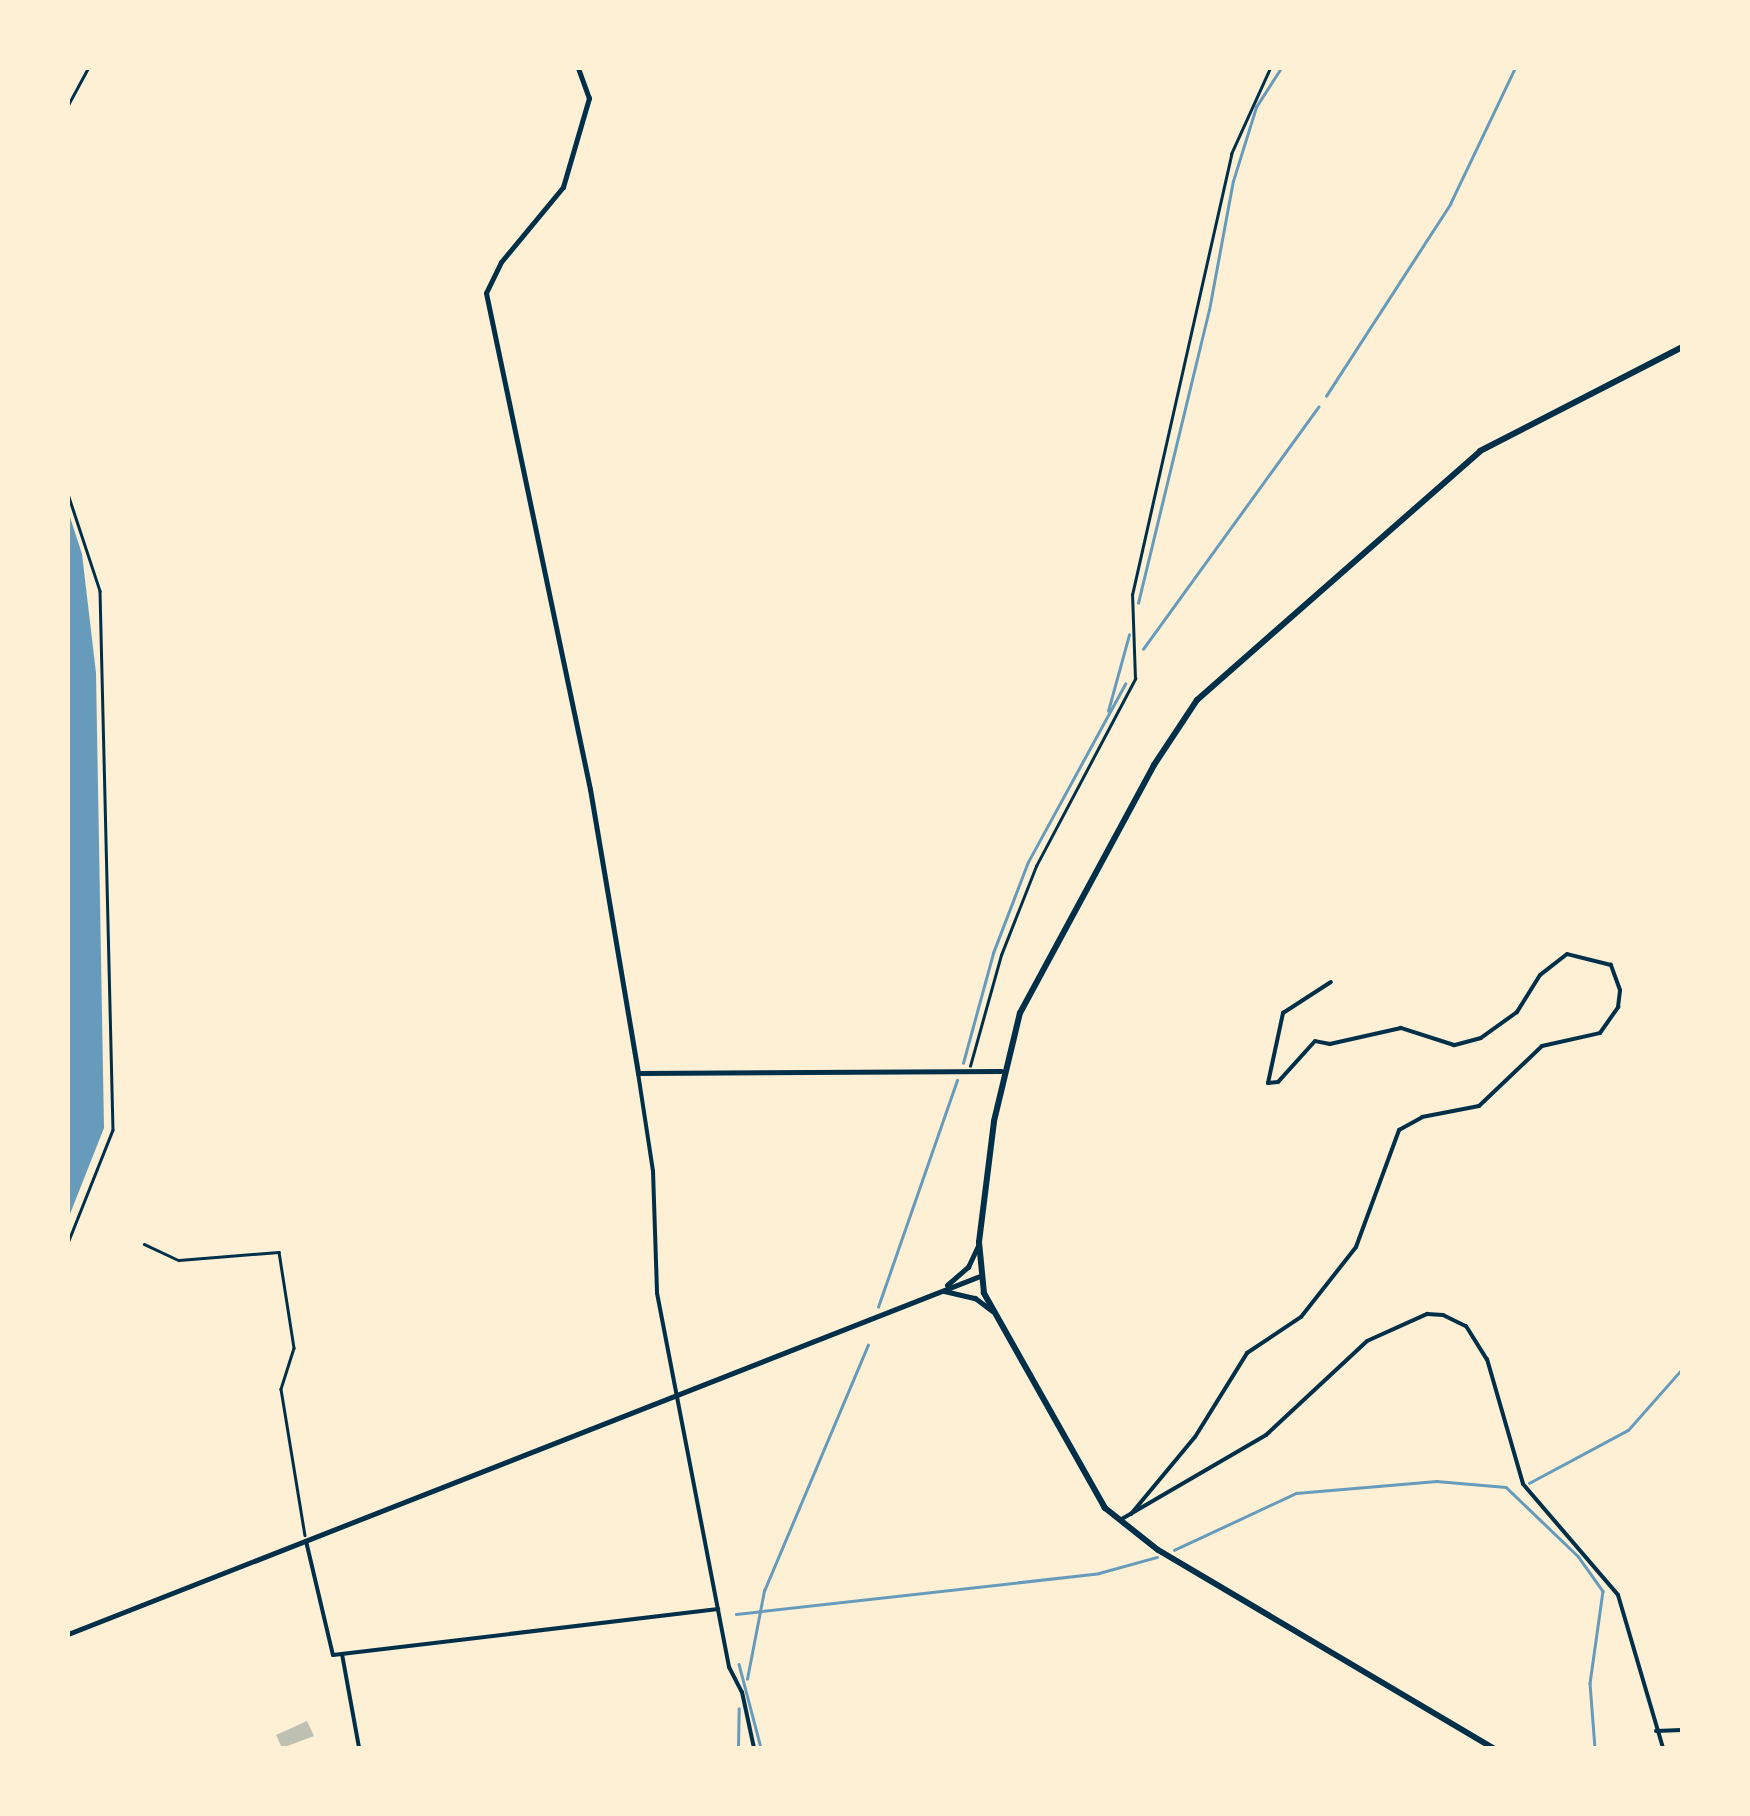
<!DOCTYPE html>
<html>
<head>
<meta charset="utf-8">
<style>
  body { margin:0 }
  #map { position:relative; width:1750px; height:1816px; overflow:hidden; background:#fdf0d5; font-family:Inter,sans-serif }
  div>[style] { position:absolute }
  .water>* { inset:0; background:#669bbc }
  .stream>* { height:2.5px; margin:-1.25px; padding:0 1.25px; transform-origin:1.25px; border-radius:1.25px; background:#669bbc }
  .building>* { inset:0; background:#bec0b2 }
  .path>* { height:2.5px; margin:-1.25px; padding:0 1.25px; transform-origin:1.25px; border-radius:1.25px; background:#003049 }
  .minor>* { height:4px; margin:-2px; padding:0 2px; transform-origin:2px; border-radius:2px; background:#003049 }
  .tertiary>* { height:5px; margin:-2.5px; padding:0 2.5px; transform-origin:2.5px; border-radius:2.5px; background:#003049 }
  .secondary>* { height:5px; margin:-2.5px; padding:0 2.5px; transform-origin:2.5px; border-radius:2.5px; background:#003049 }
  .trunk>* { height:6px; margin:-3px; padding:0 3px; transform-origin:3px; border-radius:3px; background:#003049 }
  span { translate:-50% -50%; white-space:nowrap; text-align:center; line-height:1.15; -webkit-text-stroke:9px #fdf0d5; paint-order:stroke }
  .frame { position:absolute; inset:0; border:70px solid #fdf0d5; pointer-events:none }
</style>
</head>
<body>
<div id="map">
  <div class="water">
    <i style="clip-path:polygon(68px 511px,82px 554px,96px 673px,104px 1128px,68px 1219px)"></i>
  </div>
  <div class="stream">
    <i style="left:1326px;top:396px;width:229px;rotate:-57.1deg"></i>
    <i style="left:1450px;top:204px;width:151px;rotate:-64.5deg"></i>
    <i style="left:1138px;top:603px;width:301px;rotate:-76.4deg"></i>
    <i style="left:1209px;top:310px;width:131px;rotate:-79.5deg"></i>
    <i style="left:1233px;top:181px;width:77px;rotate:-72.7deg"></i>
    <i style="left:1256px;top:107px;width:46px;rotate:-57.3deg"></i>
    <i style="left:1143px;top:649px;width:299px;rotate:-54.1deg"></i>
    <i style="left:1108px;top:711px;width:79px;rotate:-74.6deg"></i>
    <i style="left:963px;top:1063px;width:114px;rotate:-74.7deg"></i>
    <i style="left:993px;top:953px;width:97px;rotate:-69deg"></i>
    <i style="left:1028px;top:862px;width:203px;rotate:-61.4deg"></i>
    <i style="left:878px;top:1307px;width:240px;rotate:-70.8deg"></i>
    <i style="left:1529px;top:1483px;width:112px;rotate:-28.2deg"></i>
    <i style="left:1628px;top:1430px;width:81px;rotate:-48.5deg"></i>
    <i style="left:1174px;top:1550px;width:135px;rotate:-25deg"></i>
    <i style="left:1296px;top:1493px;width:141px;rotate:-4.9deg"></i>
    <i style="left:1436px;top:1481px;width:70px;rotate:4.9deg"></i>
    <i style="left:1506px;top:1487px;width:100px;rotate:43.8deg"></i>
    <i style="left:1578px;top:1556px;width:43px;rotate:54.5deg"></i>
    <i style="left:1603px;top:1591px;width:93px;rotate:98deg"></i>
    <i style="left:1590px;top:1683px;width:65px;rotate:85.6deg"></i>
    <i style="left:736px;top:1614px;width:365px;rotate:-6.4deg"></i>
    <i style="left:1099px;top:1573px;width:60px;rotate:-15.4deg"></i>
    <i style="left:739px;top:1664px;width:87px;rotate:75.3deg"></i>
    <i style="left:747px;top:1679px;width:90px;rotate:-79.1deg"></i>
    <i style="left:764px;top:1591px;width:267px;rotate:-67.1deg"></i>
    <i style="left:738px;top:1748px;width:39px;rotate:-89deg"></i>
  </div>
  <div class="building">
    <i style="clip-path:polygon(307px 1721px,314px 1736px,282px 1748px,276px 1735px)"></i>
  </div>
  <div class="path">
    <i style="left:68px;top:105px;width:42px;rotate:-61.6deg"></i>
    <i style="left:68px;top:494px;width:102px;rotate:71.7deg"></i>
    <i style="left:100px;top:591px;width:539px;rotate:88.62deg"></i>
    <i style="left:113px;top:1130px;width:122px;rotate:111.7deg"></i>
    <i style="left:970px;top:1066px;width:115px;rotate:-74.4deg"></i>
    <i style="left:1001px;top:955px;width:96px;rotate:-68.5deg"></i>
    <i style="left:1036px;top:866px;width:212px;rotate:-62.1deg"></i>
    <i style="left:1135px;top:679px;width:84px;rotate:-92deg"></i>
    <i style="left:1132px;top:595px;width:452px;rotate:-77.3deg"></i>
    <i style="left:1231px;top:154px;width:94px;rotate:-65.6deg"></i>
    <i style="left:144px;top:1244px;width:38px;rotate:25deg"></i>
    <i style="left:179px;top:1260px;width:100px;rotate:-4.6deg"></i>
    <i style="left:279px;top:1252px;width:97px;rotate:81.1deg"></i>
    <i style="left:294px;top:1348px;width:43px;rotate:107.6deg"></i>
    <i style="left:281px;top:1389px;width:148px;rotate:80.7deg"></i>
  </div>
  <div class="minor">
    <i style="left:638px;top:1073px;width:99px;rotate:81.3deg"></i>
    <i style="left:653px;top:1171px;width:122px;rotate:88.1deg"></i>
    <i style="left:657px;top:1293px;width:381px;rotate:79.1deg"></i>
    <i style="left:729px;top:1667px;width:28px;rotate:63deg"></i>
    <i style="left:742px;top:1692px;width:57px;rotate:77.9deg"></i>
    <i style="left:1131px;top:1514px;width:100px;rotate:-50.3deg"></i>
    <i style="left:1195px;top:1437px;width:99px;rotate:-58.2deg"></i>
    <i style="left:1247px;top:1353px;width:65px;rotate:-33.7deg"></i>
    <i style="left:1301px;top:1317px;width:89px;rotate:-51.8deg"></i>
    <i style="left:1356px;top:1247px;width:125px;rotate:-69.8deg"></i>
    <i style="left:1399px;top:1130px;width:26px;rotate:-29deg"></i>
    <i style="left:1422px;top:1117px;width:58px;rotate:-10.9deg"></i>
    <i style="left:1479px;top:1106px;width:87px;rotate:-43.6deg"></i>
    <i style="left:1542px;top:1046px;width:59px;rotate:-12.6deg"></i>
    <i style="left:1600px;top:1033px;width:32px;rotate:-55deg"></i>
    <i style="left:1618px;top:1007px;width:17px;rotate:-83deg"></i>
    <i style="left:1620px;top:990px;width:27px;rotate:-110deg"></i>
    <i style="left:1611px;top:965px;width:45px;rotate:-166deg"></i>
    <i style="left:1567px;top:954px;width:34px;rotate:142deg"></i>
    <i style="left:1540px;top:975px;width:44px;rotate:121.9deg"></i>
    <i style="left:1517px;top:1012px;width:44px;rotate:144.2deg"></i>
    <i style="left:1481px;top:1038px;width:28px;rotate:165deg"></i>
    <i style="left:1454px;top:1045px;width:56px;rotate:-162.2deg"></i>
    <i style="left:1401px;top:1028px;width:73px;rotate:167.3deg"></i>
    <i style="left:1330px;top:1044px;width:15px;rotate:-169deg"></i>
    <i style="left:1315px;top:1041px;width:55px;rotate:132.1deg"></i>
    <i style="left:1278px;top:1082px;width:10px;rotate:174deg"></i>
    <i style="left:1268px;top:1083px;width:72px;rotate:-77.9deg"></i>
    <i style="left:1283px;top:1013px;width:57px;rotate:-32.9deg"></i>
    <i style="left:1120px;top:1520px;width:169px;rotate:-30.2deg"></i>
    <i style="left:1266px;top:1435px;width:138px;rotate:-42.9deg"></i>
    <i style="left:1367px;top:1341px;width:66px;rotate:-24.2deg"></i>
    <i style="left:1427px;top:1314px;width:16px;rotate:4deg"></i>
    <i style="left:1443px;top:1315px;width:25px;rotate:26deg"></i>
    <i style="left:1466px;top:1326px;width:39px;rotate:58deg"></i>
    <i style="left:1487px;top:1359px;width:130px;rotate:73.9deg"></i>
    <i style="left:1523px;top:1484px;width:146px;rotate:49.4deg"></i>
    <i style="left:1618px;top:1595px;width:159px;rotate:73.6deg"></i>
    <i style="left:306px;top:1541px;width:117px;rotate:76.7deg"></i>
    <i style="left:333px;top:1655px;width:388px;rotate:-6.8deg"></i>
    <i style="left:342px;top:1654px;width:96px;rotate:79.7deg"></i>
    <i style="left:1656px;top:1731px;width:26px;rotate:-2deg"></i>
  </div>
  <div class="tertiary">
    <i style="left:947px;top:1285px;width:28px;rotate:-41deg"></i>
    <i style="left:968px;top:1267px;width:26px;rotate:-65deg"></i>
    <i style="left:944px;top:1291px;width:32px;rotate:13deg"></i>
    <i style="left:975px;top:1298px;width:21px;rotate:37deg"></i>
    <i style="left:68px;top:1634px;width:980px;rotate:-21.43deg"></i>
  </div>
  <div class="secondary">
    <i style="left:578px;top:68px;width:32px;rotate:70deg"></i>
    <i style="left:589px;top:98px;width:93px;rotate:106.3deg"></i>
    <i style="left:563px;top:187px;width:97px;rotate:129.6deg"></i>
    <i style="left:501px;top:262px;width:34px;rotate:116deg"></i>
    <i style="left:486px;top:293px;width:507px;rotate:78.16deg"></i>
    <i style="left:590px;top:789px;width:288px;rotate:80.4deg"></i>
    <i style="left:638px;top:1073px;width:363px;rotate:-0.3deg"></i>
  </div>
  <div class="trunk">
    <i style="left:1493px;top:1748px;width:389px;rotate:-149.4deg"></i>
    <i style="left:1158px;top:1550px;width:68px;rotate:-141.6deg"></i>
    <i style="left:1105px;top:1508px;width:247px;rotate:-119.4deg"></i>
    <i style="left:984px;top:1293px;width:51px;rotate:-95.6deg"></i>
    <i style="left:979px;top:1242px;width:122px;rotate:-82.9deg"></i>
    <i style="left:994px;top:1121px;width:111px;rotate:-76.5deg"></i>
    <i style="left:1020px;top:1013px;width:282px;rotate:-61.6deg"></i>
    <i style="left:1154px;top:765px;width:78px;rotate:-56.5deg"></i>
    <i style="left:1197px;top:700px;width:377px;rotate:-41.3deg"></i>
    <i style="left:1480px;top:451px;width:227px;rotate:-27.2deg"></i>
  </div>
  <div class="frame"></div>
</div>
</body>
</html>
